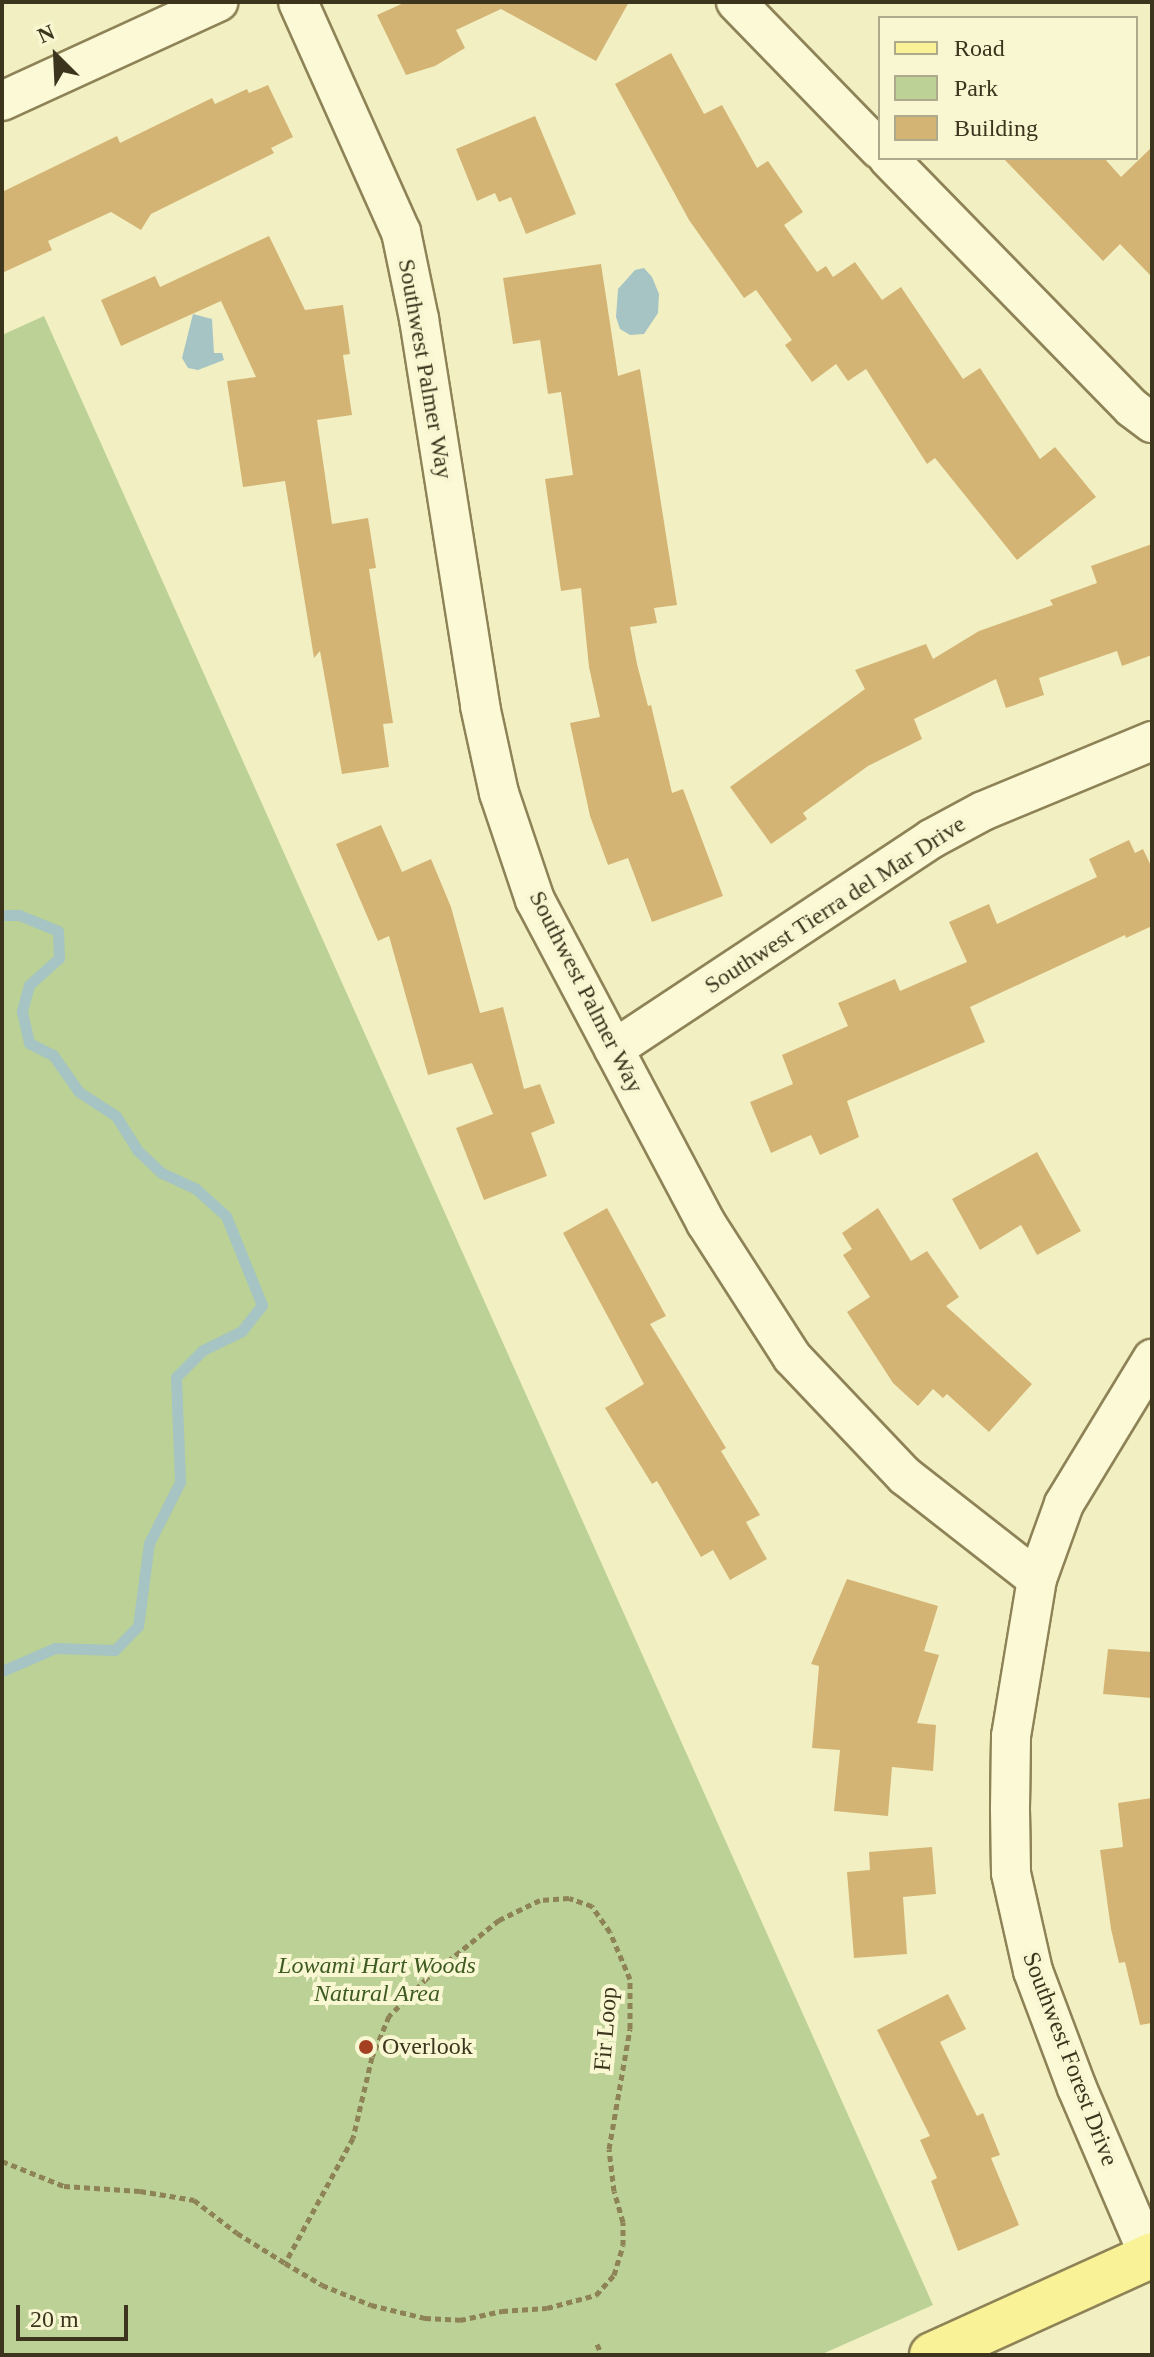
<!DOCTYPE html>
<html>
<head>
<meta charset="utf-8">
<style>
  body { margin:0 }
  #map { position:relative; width:1154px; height:2357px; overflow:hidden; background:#f2f0c2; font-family:Georgia,serif }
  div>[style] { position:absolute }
  .green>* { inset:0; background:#bbd195 }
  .water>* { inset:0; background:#a5c4c3 }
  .stream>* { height:11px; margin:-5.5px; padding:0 5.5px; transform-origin:5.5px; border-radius:5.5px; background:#a5c4c3 }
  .building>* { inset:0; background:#d4b474 }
  .path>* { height:5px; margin-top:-2.5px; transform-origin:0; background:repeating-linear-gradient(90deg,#8e8257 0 6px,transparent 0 10px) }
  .roads { filter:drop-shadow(2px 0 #8e8257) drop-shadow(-2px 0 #8e8257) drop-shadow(0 2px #8e8257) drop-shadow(0 -2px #8e8257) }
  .minor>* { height:38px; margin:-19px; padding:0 19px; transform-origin:19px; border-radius:19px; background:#fcfad6 }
  .major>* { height:44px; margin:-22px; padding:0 22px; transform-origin:22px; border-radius:22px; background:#f9f296 }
  .dots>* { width:22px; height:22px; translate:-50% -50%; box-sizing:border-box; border:4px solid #f9f7d2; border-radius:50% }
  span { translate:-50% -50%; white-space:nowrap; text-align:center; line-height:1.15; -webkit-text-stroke:8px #f9f7d2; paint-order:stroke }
  .street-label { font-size:24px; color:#3c341d }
  .park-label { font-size:24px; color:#3e5b21; font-style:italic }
  .poi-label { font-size:24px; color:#3c341d }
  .left { translate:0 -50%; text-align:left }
  .frame { position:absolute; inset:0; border:4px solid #3c341d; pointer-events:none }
  .legend { position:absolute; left:878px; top:16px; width:260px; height:144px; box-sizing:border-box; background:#f9f7d2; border:2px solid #ada98a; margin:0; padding:10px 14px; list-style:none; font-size:24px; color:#3c341d }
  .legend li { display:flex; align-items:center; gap:16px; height:40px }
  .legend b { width:40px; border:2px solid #ada98a }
  .north { position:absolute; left:16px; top:16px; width:80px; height:80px; -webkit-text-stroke:6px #f9f7d2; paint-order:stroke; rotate:336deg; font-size:22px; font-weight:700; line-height:32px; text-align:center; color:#3c341d }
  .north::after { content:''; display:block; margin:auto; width:28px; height:36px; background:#3c341d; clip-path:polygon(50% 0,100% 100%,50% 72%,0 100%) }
  .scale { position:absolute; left:16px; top:2305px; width:112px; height:36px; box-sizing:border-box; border:4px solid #3c341d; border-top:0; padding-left:10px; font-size:24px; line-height:28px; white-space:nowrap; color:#3c341d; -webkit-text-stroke:6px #f9f7d2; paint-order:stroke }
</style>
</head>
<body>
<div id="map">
  <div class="green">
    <i style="clip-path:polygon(44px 316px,933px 2305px,820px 2355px,2px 2355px,2px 335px)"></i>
  </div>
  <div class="water">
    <i style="clip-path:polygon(644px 268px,652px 277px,659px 294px,658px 313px,644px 334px,630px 335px,620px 329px,616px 317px,618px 289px,635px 270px)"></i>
    <i style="clip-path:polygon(193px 314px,212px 319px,214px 353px,222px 353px,224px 360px,198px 370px,188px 368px,182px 358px)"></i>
  </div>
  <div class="stream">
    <i style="left:2px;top:915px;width:17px"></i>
    <i style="left:19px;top:915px;width:42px;rotate:22.3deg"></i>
    <i style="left:58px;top:931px;width:27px;rotate:88deg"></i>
    <i style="left:59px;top:958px;width:40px;rotate:138deg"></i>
    <i style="left:29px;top:985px;width:28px;rotate:105deg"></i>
    <i style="left:22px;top:1012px;width:32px;rotate:77deg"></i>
    <i style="left:29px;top:1043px;width:27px;rotate:27deg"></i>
    <i style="left:53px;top:1055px;width:45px;rotate:54.9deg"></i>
    <i style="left:79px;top:1092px;width:44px;rotate:33deg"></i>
    <i style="left:116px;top:1116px;width:40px;rotate:58deg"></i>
    <i style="left:137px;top:1150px;width:34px;rotate:43deg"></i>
    <i style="left:162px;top:1173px;width:38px;rotate:25deg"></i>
    <i style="left:196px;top:1189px;width:40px;rotate:42deg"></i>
    <i style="left:226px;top:1216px;width:96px;rotate:68deg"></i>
    <i style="left:262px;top:1305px;width:33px;rotate:128deg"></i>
    <i style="left:242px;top:1331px;width:43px;rotate:154deg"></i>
    <i style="left:203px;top:1350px;width:38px;rotate:135deg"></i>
    <i style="left:176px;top:1377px;width:105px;rotate:87.8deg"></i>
    <i style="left:180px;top:1482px;width:68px;rotate:116.9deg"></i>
    <i style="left:149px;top:1543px;width:84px;rotate:97.5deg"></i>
    <i style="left:138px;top:1626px;width:33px;rotate:134deg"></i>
    <i style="left:115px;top:1650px;width:60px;rotate:-178.1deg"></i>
    <i style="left:55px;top:1648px;width:58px;rotate:156.5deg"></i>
  </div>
  <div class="building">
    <i style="clip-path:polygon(406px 2px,629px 2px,596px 61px,501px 9px,456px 30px,465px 48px,435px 66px,406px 75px,377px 15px)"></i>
    <i style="clip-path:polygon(671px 53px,704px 114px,722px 105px,757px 168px,768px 161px,803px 212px,784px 225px,817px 272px,826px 266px,833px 277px,855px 262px,882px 300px,901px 287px,963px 379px,980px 368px,1040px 459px,1055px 447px,1096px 497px,1017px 560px,935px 458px,927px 464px,866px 369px,848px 381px,836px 364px,812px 382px,785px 345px,792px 340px,756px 290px,744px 298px,689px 220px,615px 84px)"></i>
    <i style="clip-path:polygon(268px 85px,293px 137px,271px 148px,274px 153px,151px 214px,141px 230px,111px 212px,48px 241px,52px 250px,2px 273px,2px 192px,117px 136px,120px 143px,212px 98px,215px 104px,247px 89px,249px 93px)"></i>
    <i style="clip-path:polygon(535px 116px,576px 214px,526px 234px,511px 197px,499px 202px,495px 193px,477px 201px,456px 149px)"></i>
    <i style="clip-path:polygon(1152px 147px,1152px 277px,1120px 244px,1103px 261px,1003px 158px,1104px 158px,1121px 177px)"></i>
    <i style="clip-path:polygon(269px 236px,305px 310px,343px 305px,350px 354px,343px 355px,352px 415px,317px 420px,332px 524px,368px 518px,376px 568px,369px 569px,393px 723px,383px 724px,389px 767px,342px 774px,320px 651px,314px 658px,285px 481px,243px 487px,227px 381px,256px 377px,221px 301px,121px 346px,101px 300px,155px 276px,160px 287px)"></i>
    <i style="clip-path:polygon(601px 264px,618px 376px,640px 369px,677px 605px,654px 608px,657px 623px,630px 627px,637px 664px,648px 706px,651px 705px,672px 793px,683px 789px,723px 896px,652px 922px,628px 858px,608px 865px,590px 816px,570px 723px,600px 717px,589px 667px,581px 588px,561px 591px,545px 479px,573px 475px,561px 392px,548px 394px,540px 340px,513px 344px,503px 278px)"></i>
    <i style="clip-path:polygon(1152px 544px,1152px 655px,1122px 666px,1117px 651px,1039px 678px,1044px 695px,1006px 708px,996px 679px,914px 719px,922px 739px,868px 766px,803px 813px,807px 819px,771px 844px,730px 787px,865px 689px,855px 670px,926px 644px,933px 659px,979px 631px,1053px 605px,1050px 600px,1097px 583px,1091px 566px)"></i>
    <i style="clip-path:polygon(381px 825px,402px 872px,431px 859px,451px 907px,480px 1013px,503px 1007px,524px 1089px,540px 1084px,555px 1123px,531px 1133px,547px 1176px,484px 1200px,456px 1128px,493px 1114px,472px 1063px,428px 1075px,389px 936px,378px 941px,336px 844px)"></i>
    <i style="clip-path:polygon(1129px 840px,1135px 853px,1143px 849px,1152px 868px,1152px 926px,1126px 938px,1125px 935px,970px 1007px,985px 1042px,847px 1101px,859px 1137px,820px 1155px,811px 1135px,771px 1153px,750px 1102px,793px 1084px,782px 1055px,848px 1026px,838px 1003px,895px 979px,900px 991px,967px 962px,949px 922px,989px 904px,997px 924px,1097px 877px,1089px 859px)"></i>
    <i style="clip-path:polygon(1037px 1152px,1081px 1231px,1037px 1255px,1021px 1225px,980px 1250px,952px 1199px)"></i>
    <i style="clip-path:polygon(607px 1208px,666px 1316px,650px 1324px,726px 1448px,721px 1451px,760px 1515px,746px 1522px,767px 1559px,730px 1580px,713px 1550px,701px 1557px,657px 1481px,652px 1484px,605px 1408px,644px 1384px,563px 1233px)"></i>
    <i style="clip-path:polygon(878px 1208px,911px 1261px,927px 1251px,959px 1297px,946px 1306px,1032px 1384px,989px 1432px,947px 1394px,943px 1398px,933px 1389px,918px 1406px,893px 1383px,847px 1312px,870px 1297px,843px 1255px,852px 1249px,842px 1233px)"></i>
    <i style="clip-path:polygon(847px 1579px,938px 1606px,924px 1651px,939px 1655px,917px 1723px,936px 1725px,933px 1771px,892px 1767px,888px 1816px,834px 1811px,840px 1750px,812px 1748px,819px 1666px,811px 1664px)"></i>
    <i style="clip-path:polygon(1108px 1649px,1152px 1652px,1152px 1698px,1103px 1694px)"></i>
    <i style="clip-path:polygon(1152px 1798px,1152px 2023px,1140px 2025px,1125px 1962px,1119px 1963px,1111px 1929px,1100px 1850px,1123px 1847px,1118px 1803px)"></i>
    <i style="clip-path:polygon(932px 1847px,936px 1894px,903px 1897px,907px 1954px,854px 1958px,847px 1872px,870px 1870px,869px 1852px)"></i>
    <i style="clip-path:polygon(948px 1994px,966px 2029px,940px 2042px,977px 2116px,983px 2113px,1000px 2155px,991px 2158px,1019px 2225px,958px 2251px,931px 2181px,937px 2178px,920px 2140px,930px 2136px,877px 2030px)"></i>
  </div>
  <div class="path">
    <i style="left:2px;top:2161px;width:67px;rotate:22deg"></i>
    <i style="left:64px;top:2186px;width:76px;rotate:3.8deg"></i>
    <i style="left:140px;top:2191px;width:55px;rotate:9.5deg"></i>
    <i style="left:194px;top:2200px;width:54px;rotate:37.5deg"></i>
    <i style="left:237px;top:2233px;width:57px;rotate:32deg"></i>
    <i style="left:285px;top:2263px;width:43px;rotate:30.7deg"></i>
    <i style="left:322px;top:2285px;width:53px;rotate:22.2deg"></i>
    <i style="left:371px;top:2305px;width:56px;rotate:13.5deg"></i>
    <i style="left:425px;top:2318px;width:35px;rotate:3deg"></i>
    <i style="left:460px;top:2320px;width:43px;rotate:-12.1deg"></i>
    <i style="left:502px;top:2311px;width:45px;rotate:-3.8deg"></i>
    <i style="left:547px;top:2308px;width:51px;rotate:-14.9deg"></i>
    <i style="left:596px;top:2295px;width:27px;rotate:-48deg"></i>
    <i style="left:614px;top:2275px;width:31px;rotate:-73deg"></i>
    <i style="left:623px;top:2245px;width:23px;rotate:-90deg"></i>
    <i style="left:623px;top:2222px;width:32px;rotate:-106deg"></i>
    <i style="left:614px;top:2191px;width:42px;rotate:-96.8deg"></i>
    <i style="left:609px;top:2149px;width:122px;rotate:-80.1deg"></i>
    <i style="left:630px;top:2029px;width:50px;rotate:-90deg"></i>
    <i style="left:630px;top:1979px;width:51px;rotate:-113.1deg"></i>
    <i style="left:610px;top:1932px;width:32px;rotate:-125deg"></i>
    <i style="left:592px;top:1906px;width:24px;rotate:-161deg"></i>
    <i style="left:569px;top:1898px;width:29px;rotate:176deg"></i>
    <i style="left:540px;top:1900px;width:46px;rotate:154deg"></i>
    <i style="left:499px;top:1920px;width:92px;rotate:141.1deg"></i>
    <i style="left:427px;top:1978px;width:54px;rotate:135deg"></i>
    <i style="left:389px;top:2016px;width:44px;rotate:112.5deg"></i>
    <i style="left:372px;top:2057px;width:83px;rotate:103.2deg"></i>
    <i style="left:353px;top:2138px;width:142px;rotate:118.5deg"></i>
    <i style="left:597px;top:2344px;width:12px;rotate:66deg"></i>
  </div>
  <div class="roads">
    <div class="minor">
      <i style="left:298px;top:2px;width:252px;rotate:65.9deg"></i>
      <i style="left:401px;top:232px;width:89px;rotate:78.3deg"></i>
      <i style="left:419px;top:319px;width:392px;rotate:81deg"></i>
      <i style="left:480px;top:706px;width:89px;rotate:77.7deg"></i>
      <i style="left:499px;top:793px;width:113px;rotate:71.4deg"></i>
      <i style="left:535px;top:900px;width:365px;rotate:62.1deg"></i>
      <i style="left:706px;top:1223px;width:159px;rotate:57.3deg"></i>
      <i style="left:792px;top:1357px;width:164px;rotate:46.5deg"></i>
      <i style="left:905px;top:1476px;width:167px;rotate:38deg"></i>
      <i style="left:736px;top:2px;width:206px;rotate:45.8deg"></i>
      <i style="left:2px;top:101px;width:238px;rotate:-24.6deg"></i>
      <i style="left:888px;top:158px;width:349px;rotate:45.7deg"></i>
      <i style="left:1132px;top:408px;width:25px;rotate:37deg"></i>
      <i style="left:614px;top:1049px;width:380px;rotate:-33.5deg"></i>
      <i style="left:931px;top:839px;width:59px;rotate:-28.3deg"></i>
      <i style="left:983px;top:811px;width:183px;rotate:-22.5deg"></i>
      <i style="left:1149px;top:2256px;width:183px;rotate:-113.2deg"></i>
      <i style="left:1077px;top:2088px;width:125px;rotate:-110.6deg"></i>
      <i style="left:1033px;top:1971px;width:100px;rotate:-102.7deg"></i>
      <i style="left:1011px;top:1873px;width:64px;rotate:-90.9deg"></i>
      <i style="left:1010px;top:1809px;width:73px;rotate:-89.2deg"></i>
      <i style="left:1011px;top:1736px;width:159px;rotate:-80.6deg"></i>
      <i style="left:1037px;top:1579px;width:80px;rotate:-70.2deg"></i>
      <i style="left:1064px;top:1504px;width:170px;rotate:-58.7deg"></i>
    </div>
    <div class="major">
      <i style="left:932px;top:2355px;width:242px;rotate:-24.4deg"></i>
    </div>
  </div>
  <div class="dots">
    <i style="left:366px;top:2047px;background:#a34021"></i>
  </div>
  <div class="street-label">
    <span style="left:425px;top:369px;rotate:80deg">Southwest Palmer Way</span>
    <span style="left:835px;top:905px;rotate:-33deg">Southwest Tierra del Mar Drive</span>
    <span style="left:586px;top:992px;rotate:63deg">Southwest Palmer Way</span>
    <span style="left:606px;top:2029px;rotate:-85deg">Fir Loop</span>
    <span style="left:1070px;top:2059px;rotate:69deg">Southwest Forest Drive</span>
  </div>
  <div class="park-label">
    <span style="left:377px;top:1980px">Lowami Hart Woods<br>Natural Area</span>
  </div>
  <div class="poi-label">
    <span class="left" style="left:382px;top:2047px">Overlook</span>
  </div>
  <div class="frame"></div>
  <ul class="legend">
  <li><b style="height:10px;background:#f9f296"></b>Road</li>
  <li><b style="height:22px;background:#bbd195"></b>Park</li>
  <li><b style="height:22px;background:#d4b474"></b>Building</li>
  </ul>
  <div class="north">N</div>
  <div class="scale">20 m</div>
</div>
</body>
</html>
